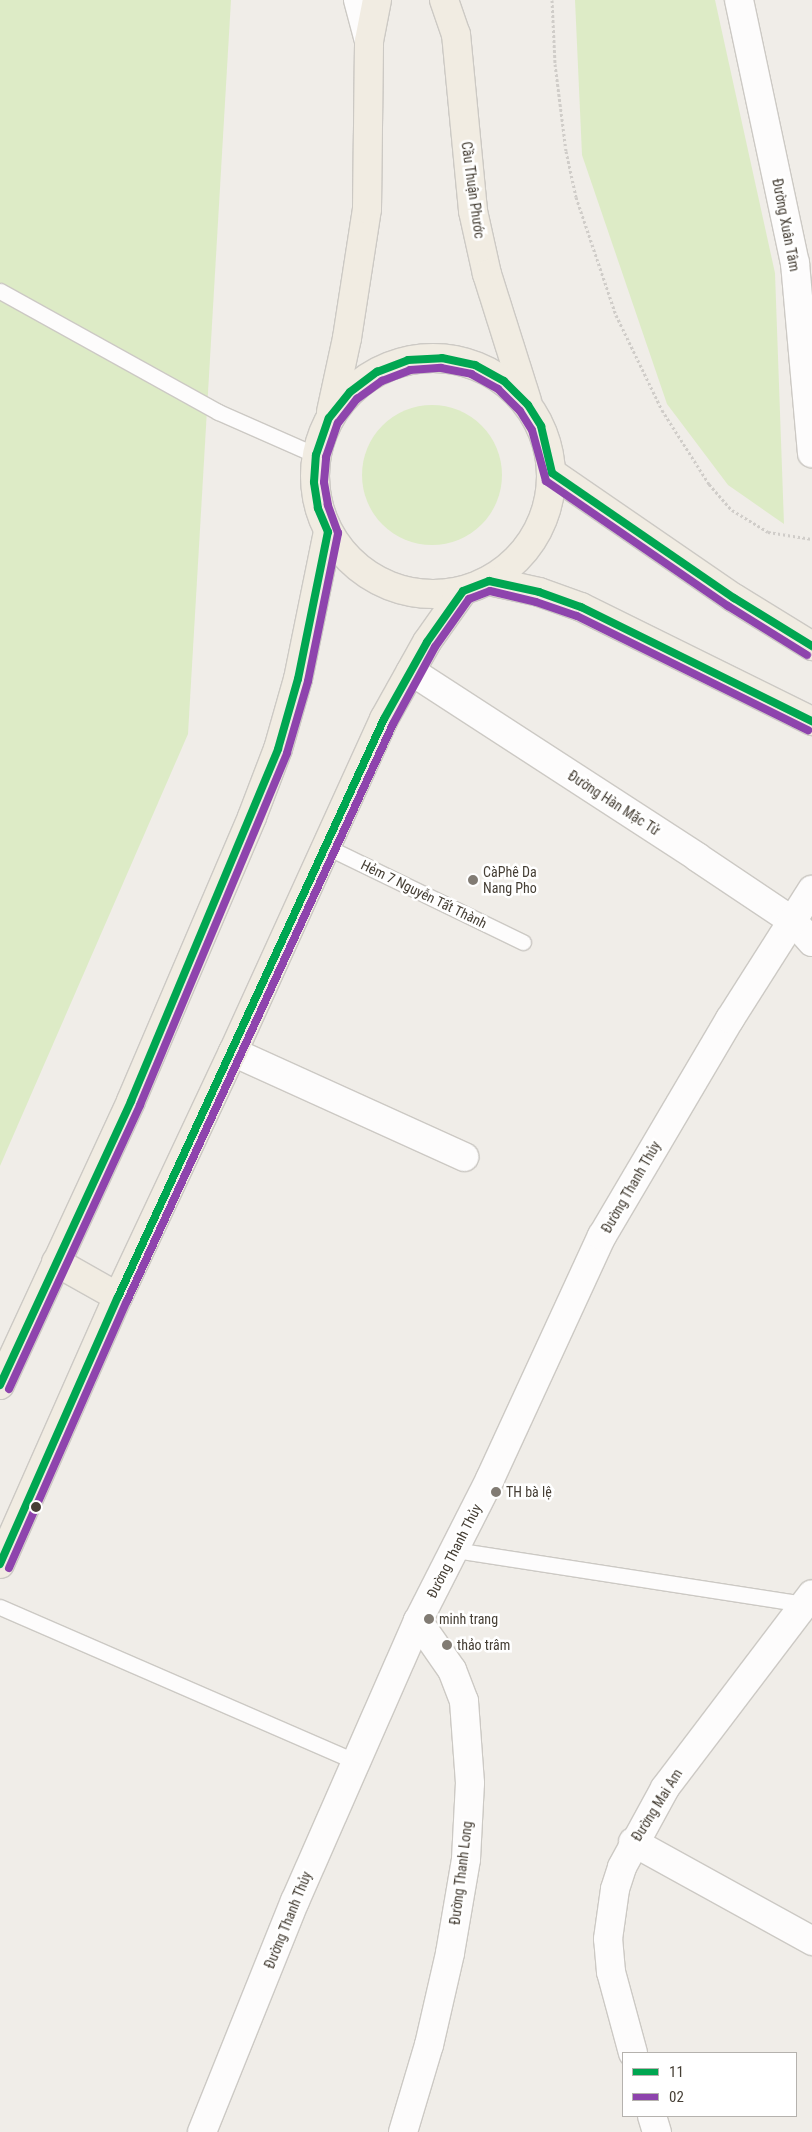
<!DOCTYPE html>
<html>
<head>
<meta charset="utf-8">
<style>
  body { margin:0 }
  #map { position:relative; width:812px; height:2132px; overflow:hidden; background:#f0ede8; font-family:"Roboto Condensed",sans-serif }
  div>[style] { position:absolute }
  .green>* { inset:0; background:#ddebc6 }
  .round { border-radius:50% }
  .path>* { height:3px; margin-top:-1.5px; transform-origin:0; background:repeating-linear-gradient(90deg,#d0cdc9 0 2.5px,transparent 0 5px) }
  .roads { filter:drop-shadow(1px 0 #ccc9c4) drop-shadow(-1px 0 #ccc9c4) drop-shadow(0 1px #ccc9c4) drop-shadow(0 -1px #ccc9c4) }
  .service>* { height:15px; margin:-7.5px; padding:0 7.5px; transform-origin:7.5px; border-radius:7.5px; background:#fdfcfc }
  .minor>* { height:28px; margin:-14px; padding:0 14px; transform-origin:14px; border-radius:14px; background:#fdfcfc }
  .tertiary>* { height:28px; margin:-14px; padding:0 14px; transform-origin:14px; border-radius:14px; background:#fdfcfc }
  .primary>* { height:28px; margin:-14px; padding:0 14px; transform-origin:14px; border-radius:14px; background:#f1ece2 }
  .primary>.ring { margin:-14px; padding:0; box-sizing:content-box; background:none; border:28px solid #f1ece2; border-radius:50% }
  .bus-1>* { height:8px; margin:-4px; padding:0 4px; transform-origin:4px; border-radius:4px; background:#00a651 }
  .bus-2>* { height:8px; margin:-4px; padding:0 4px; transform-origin:4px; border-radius:4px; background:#8e44ad }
  .dots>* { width:14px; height:14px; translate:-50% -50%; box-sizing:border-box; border:2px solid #fff; border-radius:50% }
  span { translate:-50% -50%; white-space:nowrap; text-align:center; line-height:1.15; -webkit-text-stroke:5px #fff; paint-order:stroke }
  .street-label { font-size:14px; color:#453e34 }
  .poi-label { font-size:14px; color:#453e34 }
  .left { translate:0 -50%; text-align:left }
  .legend { position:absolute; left:622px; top:2052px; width:175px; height:65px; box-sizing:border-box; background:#fff; border:1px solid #b5b2ae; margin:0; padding:6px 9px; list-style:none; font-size:15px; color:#453e34 }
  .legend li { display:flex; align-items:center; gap:10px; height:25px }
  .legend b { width:25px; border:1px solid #b5b2ae }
</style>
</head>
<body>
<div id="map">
  <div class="green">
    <i style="clip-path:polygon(0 0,231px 0,188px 734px,0 1166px)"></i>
    <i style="clip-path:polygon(575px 0,715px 0,775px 273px,784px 524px,728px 485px,667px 404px,582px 155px)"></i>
    <i class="round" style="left:362px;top:405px;width:140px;height:140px"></i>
  </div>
  <div class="path">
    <i style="left:552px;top:0;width:64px;rotate:87.3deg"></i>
    <i style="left:555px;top:64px;width:88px;rotate:82.8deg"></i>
    <i style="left:566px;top:151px;width:47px;rotate:77.7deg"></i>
    <i style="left:576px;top:197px;width:125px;rotate:71.3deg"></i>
    <i style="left:616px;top:315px;width:106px;rotate:64.2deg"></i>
    <i style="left:662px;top:410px;width:88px;rotate:57.6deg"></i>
    <i style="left:709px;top:484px;width:35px;rotate:49deg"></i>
    <i style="left:732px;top:510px;width:42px;rotate:31.4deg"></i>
    <i style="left:768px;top:532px;width:45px;rotate:9deg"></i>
  </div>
  <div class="roads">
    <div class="service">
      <i style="left:0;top:291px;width:249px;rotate:29deg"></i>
      <i style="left:218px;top:412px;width:107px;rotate:23.7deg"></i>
      <i style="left:325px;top:846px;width:220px;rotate:25.9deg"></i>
      <i style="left:455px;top:1550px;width:352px;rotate:8.8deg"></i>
      <i style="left:0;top:1607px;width:388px;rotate:23.5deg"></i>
    </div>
    <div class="minor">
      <i style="left:739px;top:0;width:269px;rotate:78deg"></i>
      <i style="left:795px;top:263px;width:191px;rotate:84.9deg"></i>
      <i style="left:411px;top:671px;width:341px;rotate:33deg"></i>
      <i style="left:697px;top:857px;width:117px;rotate:33.8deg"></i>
      <i style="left:794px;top:922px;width:27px;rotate:48deg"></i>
      <i style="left:233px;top:1052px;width:254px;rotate:24.4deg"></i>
      <i style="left:633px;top:1842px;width:205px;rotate:28.9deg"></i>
      <i style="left:633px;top:2053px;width:84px;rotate:-105.2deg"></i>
      <i style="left:611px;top:1972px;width:33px;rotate:-95deg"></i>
      <i style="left:608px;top:1939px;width:50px;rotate:-82deg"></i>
      <i style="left:615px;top:1889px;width:23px;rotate:-72deg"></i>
      <i style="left:622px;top:1867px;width:90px;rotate:-61.4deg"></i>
      <i style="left:665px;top:1788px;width:243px;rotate:-52.8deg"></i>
      <i style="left:652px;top:2116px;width:17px;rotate:73deg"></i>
      <i style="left:202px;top:2132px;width:249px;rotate:-68.1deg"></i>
      <i style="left:295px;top:1901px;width:306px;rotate:-66.3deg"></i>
      <i style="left:418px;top:1621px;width:159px;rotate:-63.1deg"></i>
      <i style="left:490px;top:1479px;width:268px;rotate:-65.3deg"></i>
      <i style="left:602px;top:1236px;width:252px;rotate:-59.5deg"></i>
      <i style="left:730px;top:1019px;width:153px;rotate:-57.6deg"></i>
      <i style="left:403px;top:2132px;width:91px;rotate:-73.4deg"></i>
      <i style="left:429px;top:2045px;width:94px;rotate:-77.1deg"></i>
      <i style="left:450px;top:1953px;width:95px;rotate:-80.3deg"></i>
      <i style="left:466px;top:1859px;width:76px;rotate:-87deg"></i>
      <i style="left:470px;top:1783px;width:82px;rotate:-94.2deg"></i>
      <i style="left:464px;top:1701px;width:33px;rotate:-111deg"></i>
      <i style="left:452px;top:1670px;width:60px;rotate:-124.8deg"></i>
    </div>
    <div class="tertiary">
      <i style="left:358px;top:0;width:42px;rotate:75deg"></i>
    </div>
    <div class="primary">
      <i style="left:444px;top:0;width:36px;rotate:71deg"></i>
      <i style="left:456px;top:34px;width:178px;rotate:84.5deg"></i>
      <i style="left:473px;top:211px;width:65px;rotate:77.5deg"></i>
      <i style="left:487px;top:274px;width:133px;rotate:72.5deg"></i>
      <i class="ring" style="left:315px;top:358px;width:208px;height:208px"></i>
      <i style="left:331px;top:412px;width:76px;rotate:-77.8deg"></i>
      <i style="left:347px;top:338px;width:131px;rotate:-81.2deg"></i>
      <i style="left:367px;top:209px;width:168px;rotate:-89.3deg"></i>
      <i style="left:369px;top:41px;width:42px;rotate:-79deg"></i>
      <i style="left:552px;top:473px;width:221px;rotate:34.5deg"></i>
      <i style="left:734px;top:598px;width:92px;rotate:31.6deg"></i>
      <i style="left:489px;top:581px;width:51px;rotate:12.4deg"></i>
      <i style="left:539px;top:592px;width:45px;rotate:19.7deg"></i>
      <i style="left:581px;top:607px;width:258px;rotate:26.3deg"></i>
      <i style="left:56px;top:1262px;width:71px;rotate:29.4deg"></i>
      <i style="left:0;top:1385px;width:313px;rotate:-65.2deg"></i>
      <i style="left:131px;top:1101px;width:309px;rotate:-66.9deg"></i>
      <i style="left:252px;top:817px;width:73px;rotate:-69.1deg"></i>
      <i style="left:278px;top:749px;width:73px;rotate:-74.1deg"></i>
      <i style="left:298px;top:679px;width:150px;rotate:-78.5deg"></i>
      <i style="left:0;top:1564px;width:292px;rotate:-66.2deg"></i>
      <i style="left:118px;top:1297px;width:271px;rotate:-64.9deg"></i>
      <i style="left:233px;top:1052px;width:366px;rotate:-65.6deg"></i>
      <i style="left:384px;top:719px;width:88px;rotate:-60.8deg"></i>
      <i style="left:427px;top:642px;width:62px;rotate:-54.8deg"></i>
    </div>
  </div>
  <div class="bus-1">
    <i style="left:0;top:1385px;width:313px;rotate:-65.2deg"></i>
    <i style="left:131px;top:1101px;width:381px;rotate:-67.3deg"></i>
    <i style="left:278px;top:749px;width:73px;rotate:-74.1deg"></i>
    <i style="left:298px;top:679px;width:150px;rotate:-78.5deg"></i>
    <i style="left:328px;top:532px;width:26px;rotate:-113deg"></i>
    <i style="left:318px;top:508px;width:26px;rotate:-99deg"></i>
    <i style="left:314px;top:482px;width:27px;rotate:-86deg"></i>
    <i style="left:316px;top:455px;width:39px;rotate:-71deg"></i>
    <i style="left:329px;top:418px;width:33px;rotate:-51deg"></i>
    <i style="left:350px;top:392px;width:34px;rotate:-37deg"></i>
    <i style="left:377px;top:372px;width:33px;rotate:-21deg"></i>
    <i style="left:408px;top:360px;width:34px;rotate:-3deg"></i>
    <i style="left:442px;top:358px;width:34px;rotate:12deg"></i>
    <i style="left:475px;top:365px;width:33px;rotate:29deg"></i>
    <i style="left:504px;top:381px;width:34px;rotate:45deg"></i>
    <i style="left:528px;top:405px;width:25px;rotate:58deg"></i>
    <i style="left:541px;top:426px;width:48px;rotate:76.8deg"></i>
    <i style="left:552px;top:473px;width:221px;rotate:34.5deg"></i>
    <i style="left:734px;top:598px;width:92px;rotate:31.6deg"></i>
    <i style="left:0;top:1564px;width:292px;rotate:-66.2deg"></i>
    <i style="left:118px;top:1297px;width:636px;rotate:-65.29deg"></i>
    <i style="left:384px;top:719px;width:88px;rotate:-60.8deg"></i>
    <i style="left:427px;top:642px;width:62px;rotate:-54.8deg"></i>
    <i style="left:463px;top:591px;width:28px;rotate:-21deg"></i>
    <i style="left:489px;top:581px;width:51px;rotate:12.4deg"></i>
    <i style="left:539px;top:592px;width:45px;rotate:19.7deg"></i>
    <i style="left:581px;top:607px;width:258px;rotate:26.3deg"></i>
  </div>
  <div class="bus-2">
    <i style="left:9px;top:1389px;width:313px;rotate:-65.2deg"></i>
    <i style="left:140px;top:1105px;width:381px;rotate:-67.3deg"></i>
    <i style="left:287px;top:753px;width:75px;rotate:-73.7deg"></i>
    <i style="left:308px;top:681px;width:151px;rotate:-78.5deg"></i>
    <i style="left:338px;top:533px;width:30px;rotate:-110deg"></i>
    <i style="left:328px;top:505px;width:23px;rotate:-100deg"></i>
    <i style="left:324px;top:482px;width:25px;rotate:-85deg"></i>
    <i style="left:326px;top:457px;width:36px;rotate:-71deg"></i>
    <i style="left:338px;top:423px;width:31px;rotate:-52deg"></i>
    <i style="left:357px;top:399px;width:31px;rotate:-36deg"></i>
    <i style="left:382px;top:381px;width:30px;rotate:-21deg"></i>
    <i style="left:410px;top:370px;width:31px;rotate:-4deg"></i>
    <i style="left:441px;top:368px;width:31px;rotate:11deg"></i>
    <i style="left:471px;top:374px;width:31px;rotate:29deg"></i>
    <i style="left:498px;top:389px;width:31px;rotate:45deg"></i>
    <i style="left:520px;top:411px;width:22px;rotate:58deg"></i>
    <i style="left:532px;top:430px;width:53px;rotate:74.6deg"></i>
    <i style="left:546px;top:481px;width:221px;rotate:34.5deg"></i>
    <i style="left:728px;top:606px;width:93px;rotate:31.8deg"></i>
    <i style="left:9px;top:1568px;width:292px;rotate:-66.2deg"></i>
    <i style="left:127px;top:1301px;width:635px;rotate:-65.25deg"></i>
    <i style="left:393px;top:724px;width:88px;rotate:-61.4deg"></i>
    <i style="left:435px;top:647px;width:59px;rotate:-54.7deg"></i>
    <i style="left:469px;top:599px;width:22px;rotate:-21deg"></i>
    <i style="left:490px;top:591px;width:47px;rotate:13.4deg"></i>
    <i style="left:536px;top:602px;width:43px;rotate:18.9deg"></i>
    <i style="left:577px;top:616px;width:258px;rotate:26.3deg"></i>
  </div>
  <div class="dots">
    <i style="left:473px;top:880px;background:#817b73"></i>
    <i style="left:496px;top:1492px;background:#817b73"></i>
    <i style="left:36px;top:1507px;background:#453e34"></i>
    <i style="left:429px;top:1619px;background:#817b73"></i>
    <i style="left:447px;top:1645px;background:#817b73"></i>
  </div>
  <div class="street-label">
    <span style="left:473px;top:190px;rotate:82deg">Cầu Thuận Phước</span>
    <span style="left:786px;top:225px;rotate:79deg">Đường Xuân Tâm</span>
    <span style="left:614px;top:803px;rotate:33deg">Đường Hàn Mặc Tử</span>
    <span style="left:424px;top:894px;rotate:26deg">Hẻm 7 Nguyễn Tất Thành</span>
    <span style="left:631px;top:1187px;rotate:-60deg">Đường Thanh Thủy</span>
    <span style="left:454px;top:1551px;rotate:-63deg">Đường Thanh Thủy</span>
    <span style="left:657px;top:1805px;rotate:-58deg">Đường Mai Am</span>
    <span style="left:461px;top:1873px;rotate:-83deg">Đường Thanh Long</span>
    <span style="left:288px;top:1920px;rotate:-68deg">Đường Thanh Thủy</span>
  </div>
  <div class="poi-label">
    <span class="left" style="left:483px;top:880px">CàPhê Da<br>Nang Pho</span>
    <span class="left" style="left:506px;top:1492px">TH bà lệ</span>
    <span class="left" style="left:439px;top:1619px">minh trang</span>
    <span class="left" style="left:457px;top:1645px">thảo trâm</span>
  </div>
  <ul class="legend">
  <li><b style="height:6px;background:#00a651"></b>11</li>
  <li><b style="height:6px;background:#8e44ad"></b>02</li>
  </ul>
</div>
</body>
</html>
